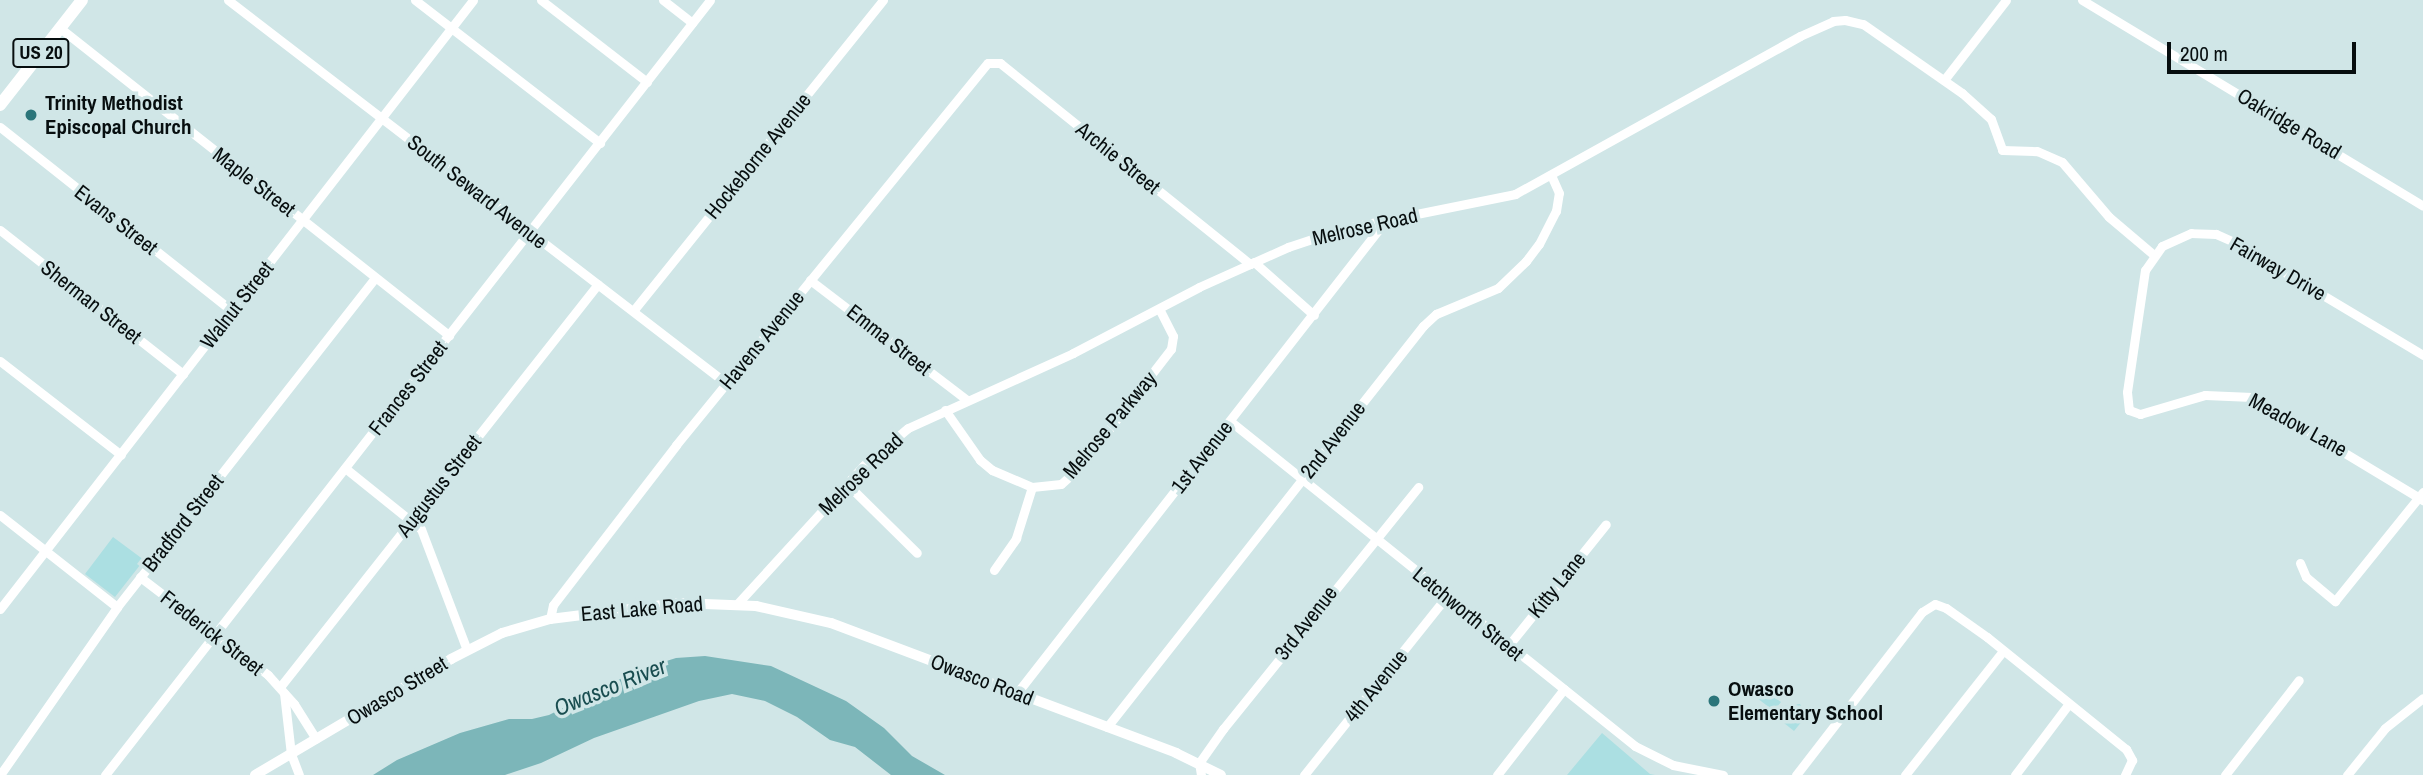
<!DOCTYPE html>
<html>
<head>
<meta charset="utf-8">
<style>
  body { margin:0 }
  #map { position:relative; width:2423px; height:775px; overflow:hidden; background:#d0e6e7; font-family:"Archivo Narrow",sans-serif }
  div>[style] { position:absolute }
  .green>* { inset:0; background:#abdfe2 }
  .water>* { inset:0; background:#7cb6b9 }
  .minor>* { height:9px; margin:-4.5px; padding:0 4.5px; transform-origin:4.5px; border-radius:4.5px; background:#fff }
  .major>* { height:10px; margin:-5px; padding:0 5px; transform-origin:5px; border-radius:5px; background:#fff }
  .highway>* { height:12px; margin:-6px; padding:0 6px; transform-origin:6px; border-radius:6px; background:#fff }
  .dots>* { width:19px; height:19px; translate:-50% -50%; box-sizing:border-box; border:4px solid #d0e6e7; border-radius:50% }
  span { translate:-50% -50%; white-space:nowrap; text-align:center; line-height:1.15; -webkit-text-stroke:7px #d0e6e7; paint-order:stroke }
  .shield-label span { padding:2px 5px; background:#d0e6e7; border:2px solid; border-radius:5px; -webkit-text-stroke-width:0 }
  .shield-label { font-size:19px; color:#070e0f; font-weight:700 }
  .poi-label { font-size:21px; color:#070e0f; font-weight:700 }
  .left { translate:0 -50%; text-align:left }
  .street-label { font-size:21px; color:#070e0f }
  .water-label { font-size:23px; color:#194d50; font-style:italic }
  .scale { position:absolute; left:2167px; top:42px; width:189px; height:32px; box-sizing:border-box; border:4px solid #070e0f; border-top:0; padding-left:9px; font-size:21px; line-height:24px; white-space:nowrap; color:#070e0f; -webkit-text-stroke:5px #d0e6e7; paint-order:stroke }
</style>
</head>
<body>
<div id="map">
  <div class="green">
    <i style="clip-path:polygon(113px 537px,144px 560px,115px 597px,85px 574px)"></i>
    <i style="clip-path:polygon(1772px 684px,1780px 691px,1775px 698px,1781px 702px,1774px 711px,1753px 695px,1760px 685px,1767px 690px)"></i>
    <i style="clip-path:polygon(1800px 704px,1807px 715px,1794px 731px,1775px 716px,1783px 706px)"></i>
    <i style="clip-path:polygon(1602px 733px,1650px 774px,1655px 775px,1567px 775px)"></i>
  </div>
  <div class="water">
    <i style="clip-path:polygon(705px 656px,771px 666px,846px 701px,884px 728px,912px 756px,945px 775px,891px 775px,855px 747px,830px 740px,797px 717px,765px 701px,732px 694px,699px 701px,594px 738px,541px 763px,505px 775px,373px 775px,397px 760px,460px 733px,509px 719px,532px 719px,549px 715px,638px 670px,676px 658px)"></i>
  </div>
  <div class="minor">
    <i style="left:228px;top:0;width:628px;rotate:37.56deg"></i>
    <i style="left:415px;top:0;width:234px;rotate:37.7deg"></i>
    <i style="left:541px;top:0;width:134px;rotate:37.7deg"></i>
    <i style="left:663px;top:0;width:37px;rotate:38deg"></i>
    <i style="left:2082px;top:0;width:398px;rotate:31.1deg"></i>
    <i style="left:60px;top:28px;width:496px;rotate:38.3deg"></i>
    <i style="left:1944px;top:80px;width:101px;rotate:-52.2deg"></i>
    <i style="left:0;top:127px;width:296px;rotate:38.4deg"></i>
    <i style="left:0;top:230px;width:233px;rotate:38.2deg"></i>
    <i style="left:1254px;top:262px;width:80px;rotate:41.5deg"></i>
    <i style="left:810px;top:280px;width:198px;rotate:37.4deg"></i>
    <i style="left:633px;top:311px;width:399px;rotate:-51.2deg"></i>
    <i style="left:2423px;top:355px;width:220px;rotate:-149.1deg"></i>
    <i style="left:2234px;top:242px;width:20px;rotate:-156deg"></i>
    <i style="left:2216px;top:234px;width:25px;rotate:-178deg"></i>
    <i style="left:2191px;top:233px;width:32px;rotate:156deg"></i>
    <i style="left:2162px;top:246px;width:29px;rotate:125deg"></i>
    <i style="left:2145px;top:270px;width:123px;rotate:98.4deg"></i>
    <i style="left:2127px;top:392px;width:18px;rotate:84deg"></i>
    <i style="left:2129px;top:410px;width:12px;rotate:20deg"></i>
    <i style="left:2140px;top:414px;width:68px;rotate:-16.3deg"></i>
    <i style="left:2205px;top:395px;width:47px;rotate:2.4deg"></i>
    <i style="left:2252px;top:397px;width:200px;rotate:31.1deg"></i>
    <i style="left:0;top:361px;width:153px;rotate:37.8deg"></i>
    <i style="left:945px;top:410px;width:61px;rotate:55deg"></i>
    <i style="left:980px;top:460px;width:16px;rotate:40deg"></i>
    <i style="left:992px;top:470px;width:43px;rotate:23deg"></i>
    <i style="left:1032px;top:487px;width:29px;rotate:-6deg"></i>
    <i style="left:1061px;top:484px;width:24px;rotate:-42deg"></i>
    <i style="left:1079px;top:468px;width:150px;rotate:-52.3deg"></i>
    <i style="left:1171px;top:349px;width:13px;rotate:-81deg"></i>
    <i style="left:1173px;top:336px;width:30px;rotate:-117deg"></i>
    <i style="left:1230px;top:421px;width:519px;rotate:38.75deg"></i>
    <i style="left:1635px;top:746px;width:42px;rotate:26.6deg"></i>
    <i style="left:1673px;top:765px;width:51px;rotate:11.3deg"></i>
    <i style="left:345px;top:468px;width:97px;rotate:38.8deg"></i>
    <i style="left:421px;top:529px;width:129px;rotate:69.2deg"></i>
    <i style="left:847px;top:484px;width:98px;rotate:44.6deg"></i>
    <i style="left:0;top:515px;width:149px;rotate:38.2deg"></i>
    <i style="left:2300px;top:563px;width:15px;rotate:67deg"></i>
    <i style="left:2306px;top:577px;width:38px;rotate:40deg"></i>
    <i style="left:2335px;top:601px;width:140px;rotate:-51.1deg"></i>
    <i style="left:994px;top:570px;width:39px;rotate:-55deg"></i>
    <i style="left:1016px;top:538px;width:53px;rotate:-72.6deg"></i>
    <i style="left:140px;top:577px;width:161px;rotate:37.4deg"></i>
    <i style="left:268px;top:675px;width:39px;rotate:48deg"></i>
    <i style="left:294px;top:704px;width:41px;rotate:57.8deg"></i>
    <i style="left:738px;top:603px;width:187px;rotate:-47.6deg"></i>
    <i style="left:864px;top:465px;width:57px;rotate:-40.1deg"></i>
    <i style="left:908px;top:428px;width:181px;rotate:-24.4deg"></i>
    <i style="left:1073px;top:353px;width:142px;rotate:-27.6deg"></i>
    <i style="left:1199px;top:287px;width:98px;rotate:-24.2deg"></i>
    <i style="left:1288px;top:247px;width:57px;rotate:-18.4deg"></i>
    <i style="left:1342px;top:229px;width:177px;rotate:-11.4deg"></i>
    <i style="left:1515px;top:194px;width:326px;rotate:-29deg"></i>
    <i style="left:1800px;top:36px;width:36px;rotate:-24deg"></i>
    <i style="left:1833px;top:21px;width:12px;rotate:-5deg"></i>
    <i style="left:1845px;top:20px;width:18px;rotate:13deg"></i>
    <i style="left:1863px;top:24px;width:121px;rotate:34.9deg"></i>
    <i style="left:1962px;top:93px;width:39px;rotate:42deg"></i>
    <i style="left:1991px;top:119px;width:33px;rotate:70deg"></i>
    <i style="left:2002px;top:150px;width:35px;rotate:2deg"></i>
    <i style="left:2037px;top:151px;width:27px;rotate:24deg"></i>
    <i style="left:2062px;top:162px;width:72px;rotate:49.5deg"></i>
    <i style="left:2109px;top:217px;width:59px;rotate:40.2deg"></i>
    <i style="left:0;top:609px;width:771px;rotate:-52.16deg"></i>
    <i style="left:550px;top:619px;width:14px;rotate:-78deg"></i>
    <i style="left:553px;top:605px;width:202px;rotate:-52.4deg"></i>
    <i style="left:676px;top:445px;width:493px;rotate:-50.8deg"></i>
    <i style="left:988px;top:63px;width:12px"></i>
    <i style="left:1000px;top:63px;width:321px;rotate:38.8deg"></i>
    <i style="left:1508px;top:646px;width:156px;rotate:-51.2deg"></i>
    <i style="left:280px;top:687px;width:513px;rotate:-51.72deg"></i>
    <i style="left:284px;top:693px;width:61px;rotate:83.5deg"></i>
    <i style="left:291px;top:754px;width:22px;rotate:69deg"></i>
    <i style="left:1017px;top:693px;width:600px;rotate:-52.04deg"></i>
    <i style="left:1107px;top:727px;width:511px;rotate:-51.76deg"></i>
    <i style="left:1423px;top:326px;width:18px;rotate:-43deg"></i>
    <i style="left:1436px;top:314px;width:67px;rotate:-22.8deg"></i>
    <i style="left:1498px;top:288px;width:39px;rotate:-44deg"></i>
    <i style="left:1526px;top:261px;width:21px;rotate:-53deg"></i>
    <i style="left:1539px;top:244px;width:37px;rotate:-63deg"></i>
    <i style="left:1556px;top:211px;width:18px;rotate:-81deg"></i>
    <i style="left:1559px;top:193px;width:20px;rotate:-114deg"></i>
    <i style="left:0;top:775px;width:205px;rotate:-55.1deg"></i>
    <i style="left:117px;top:607px;width:418px;rotate:-51.9deg"></i>
    <i style="left:105px;top:775px;width:983px;rotate:-52.02deg"></i>
    <i style="left:1201px;top:775px;width:12px;rotate:-99deg"></i>
    <i style="left:1199px;top:763px;width:42px;rotate:-54.8deg"></i>
    <i style="left:1223px;top:729px;width:311px;rotate:-51.1deg"></i>
    <i style="left:1304px;top:775px;width:229px;rotate:-51.4deg"></i>
    <i style="left:1497px;top:775px;width:109px;rotate:-52.1deg"></i>
    <i style="left:1796px;top:775px;width:206px;rotate:-52.3deg"></i>
    <i style="left:1922px;top:612px;width:15px;rotate:-32deg"></i>
    <i style="left:1935px;top:604px;width:12px;rotate:20deg"></i>
    <i style="left:1946px;top:608px;width:50px;rotate:35.3deg"></i>
    <i style="left:1987px;top:637px;width:179px;rotate:38.9deg"></i>
    <i style="left:2126px;top:749px;width:13px;rotate:61deg"></i>
    <i style="left:2132px;top:760px;width:17px;rotate:115deg"></i>
    <i style="left:1905px;top:775px;width:158px;rotate:-51.7deg"></i>
    <i style="left:2015px;top:775px;width:88px;rotate:-52.9deg"></i>
    <i style="left:2225px;top:775px;width:120px;rotate:-52.1deg"></i>
    <i style="left:2347px;top:775px;width:60px;rotate:-51deg"></i>
    <i style="left:2385px;top:728px;width:48px;rotate:-38.3deg"></i>
  </div>
  <div class="major">
    <i style="left:255px;top:775px;width:228px;rotate:-30.6deg"></i>
    <i style="left:451px;top:659px;width:57px;rotate:-27deg"></i>
    <i style="left:502px;top:633px;width:50px;rotate:-16.3deg"></i>
    <i style="left:550px;top:619px;width:130px;rotate:-7.1deg"></i>
    <i style="left:679px;top:603px;width:77px;rotate:2.2deg"></i>
    <i style="left:756px;top:606px;width:77px;rotate:12.8deg"></i>
    <i style="left:831px;top:623px;width:369px;rotate:20.6deg"></i>
    <i style="left:1176px;top:753px;width:50px;rotate:26.1deg"></i>
  </div>
  <div class="highway">
    <i style="left:0;top:105px;width:133px;rotate:-52deg"></i>
  </div>
  <div class="dots">
    <i style="left:31px;top:115px;background:#2b757a"></i>
    <i style="left:1714px;top:701px;background:#2b757a"></i>
  </div>
  <div class="shield-label">
    <span style="left:41px;top:53px">US 20</span>
  </div>
  <div class="poi-label">
    <span class="left" style="left:45px;top:115px">Trinity Methodist<br>Episcopal Church</span>
    <span class="left" style="left:1728px;top:701px">Owasco<br>Elementary School</span>
  </div>
  <div class="street-label">
    <span style="left:2289px;top:124px;rotate:31deg">Oakridge Road</span>
    <span style="left:758px;top:156px;rotate:-51deg">Hockeborne Avenue</span>
    <span style="left:1118px;top:158px;rotate:39deg">Archie Street</span>
    <span style="left:254px;top:182px;rotate:38deg">Maple Street</span>
    <span style="left:477px;top:192px;rotate:38deg">South Seward Avenue</span>
    <span style="left:116px;top:220px;rotate:38deg">Evans Street</span>
    <span style="left:1365px;top:227px;rotate:-13deg">Melrose Road</span>
    <span style="left:2278px;top:269px;rotate:30deg">Fairway Drive</span>
    <span style="left:91px;top:302px;rotate:38deg">Sherman Street</span>
    <span style="left:237px;top:305px;rotate:-52deg">Walnut Street</span>
    <span style="left:762px;top:340px;rotate:-51deg">Havens Avenue</span>
    <span style="left:889px;top:340px;rotate:38deg">Emma Street</span>
    <span style="left:408px;top:388px;rotate:-52deg">Frances Street</span>
    <span style="left:1110px;top:425px;rotate:-50deg">Melrose Parkway</span>
    <span style="left:2298px;top:425px;rotate:29deg">Meadow Lane</span>
    <span style="left:1333px;top:440px;rotate:-52deg">2nd Avenue</span>
    <span style="left:1202px;top:457px;rotate:-52deg">1st Avenue</span>
    <span style="left:861px;top:474px;rotate:-44deg">Melrose Road</span>
    <span style="left:439px;top:486px;rotate:-52deg">Augustus Street</span>
    <span style="left:183px;top:523px;rotate:-52deg">Bradford Street</span>
    <span style="left:1557px;top:585px;rotate:-51deg">Kitty Lane</span>
    <span style="left:642px;top:609px;rotate:-5deg">East Lake Road</span>
    <span style="left:1468px;top:614px;rotate:39deg">Letchworth Street</span>
    <span style="left:1306px;top:623px;rotate:-52deg">3rd Avenue</span>
    <span style="left:212px;top:633px;rotate:38deg">Frederick Street</span>
    <span style="left:982px;top:680px;rotate:21deg">Owasco Road</span>
    <span style="left:1376px;top:686px;rotate:-51deg">4th Avenue</span>
    <span style="left:397px;top:691px;rotate:-31deg">Owasco Street</span>
  </div>
  <div class="water-label">
    <span style="left:610px;top:687px;rotate:-22deg">Owasco River</span>
  </div>
  <div class="scale">200 m</div>
</div>
</body>
</html>
